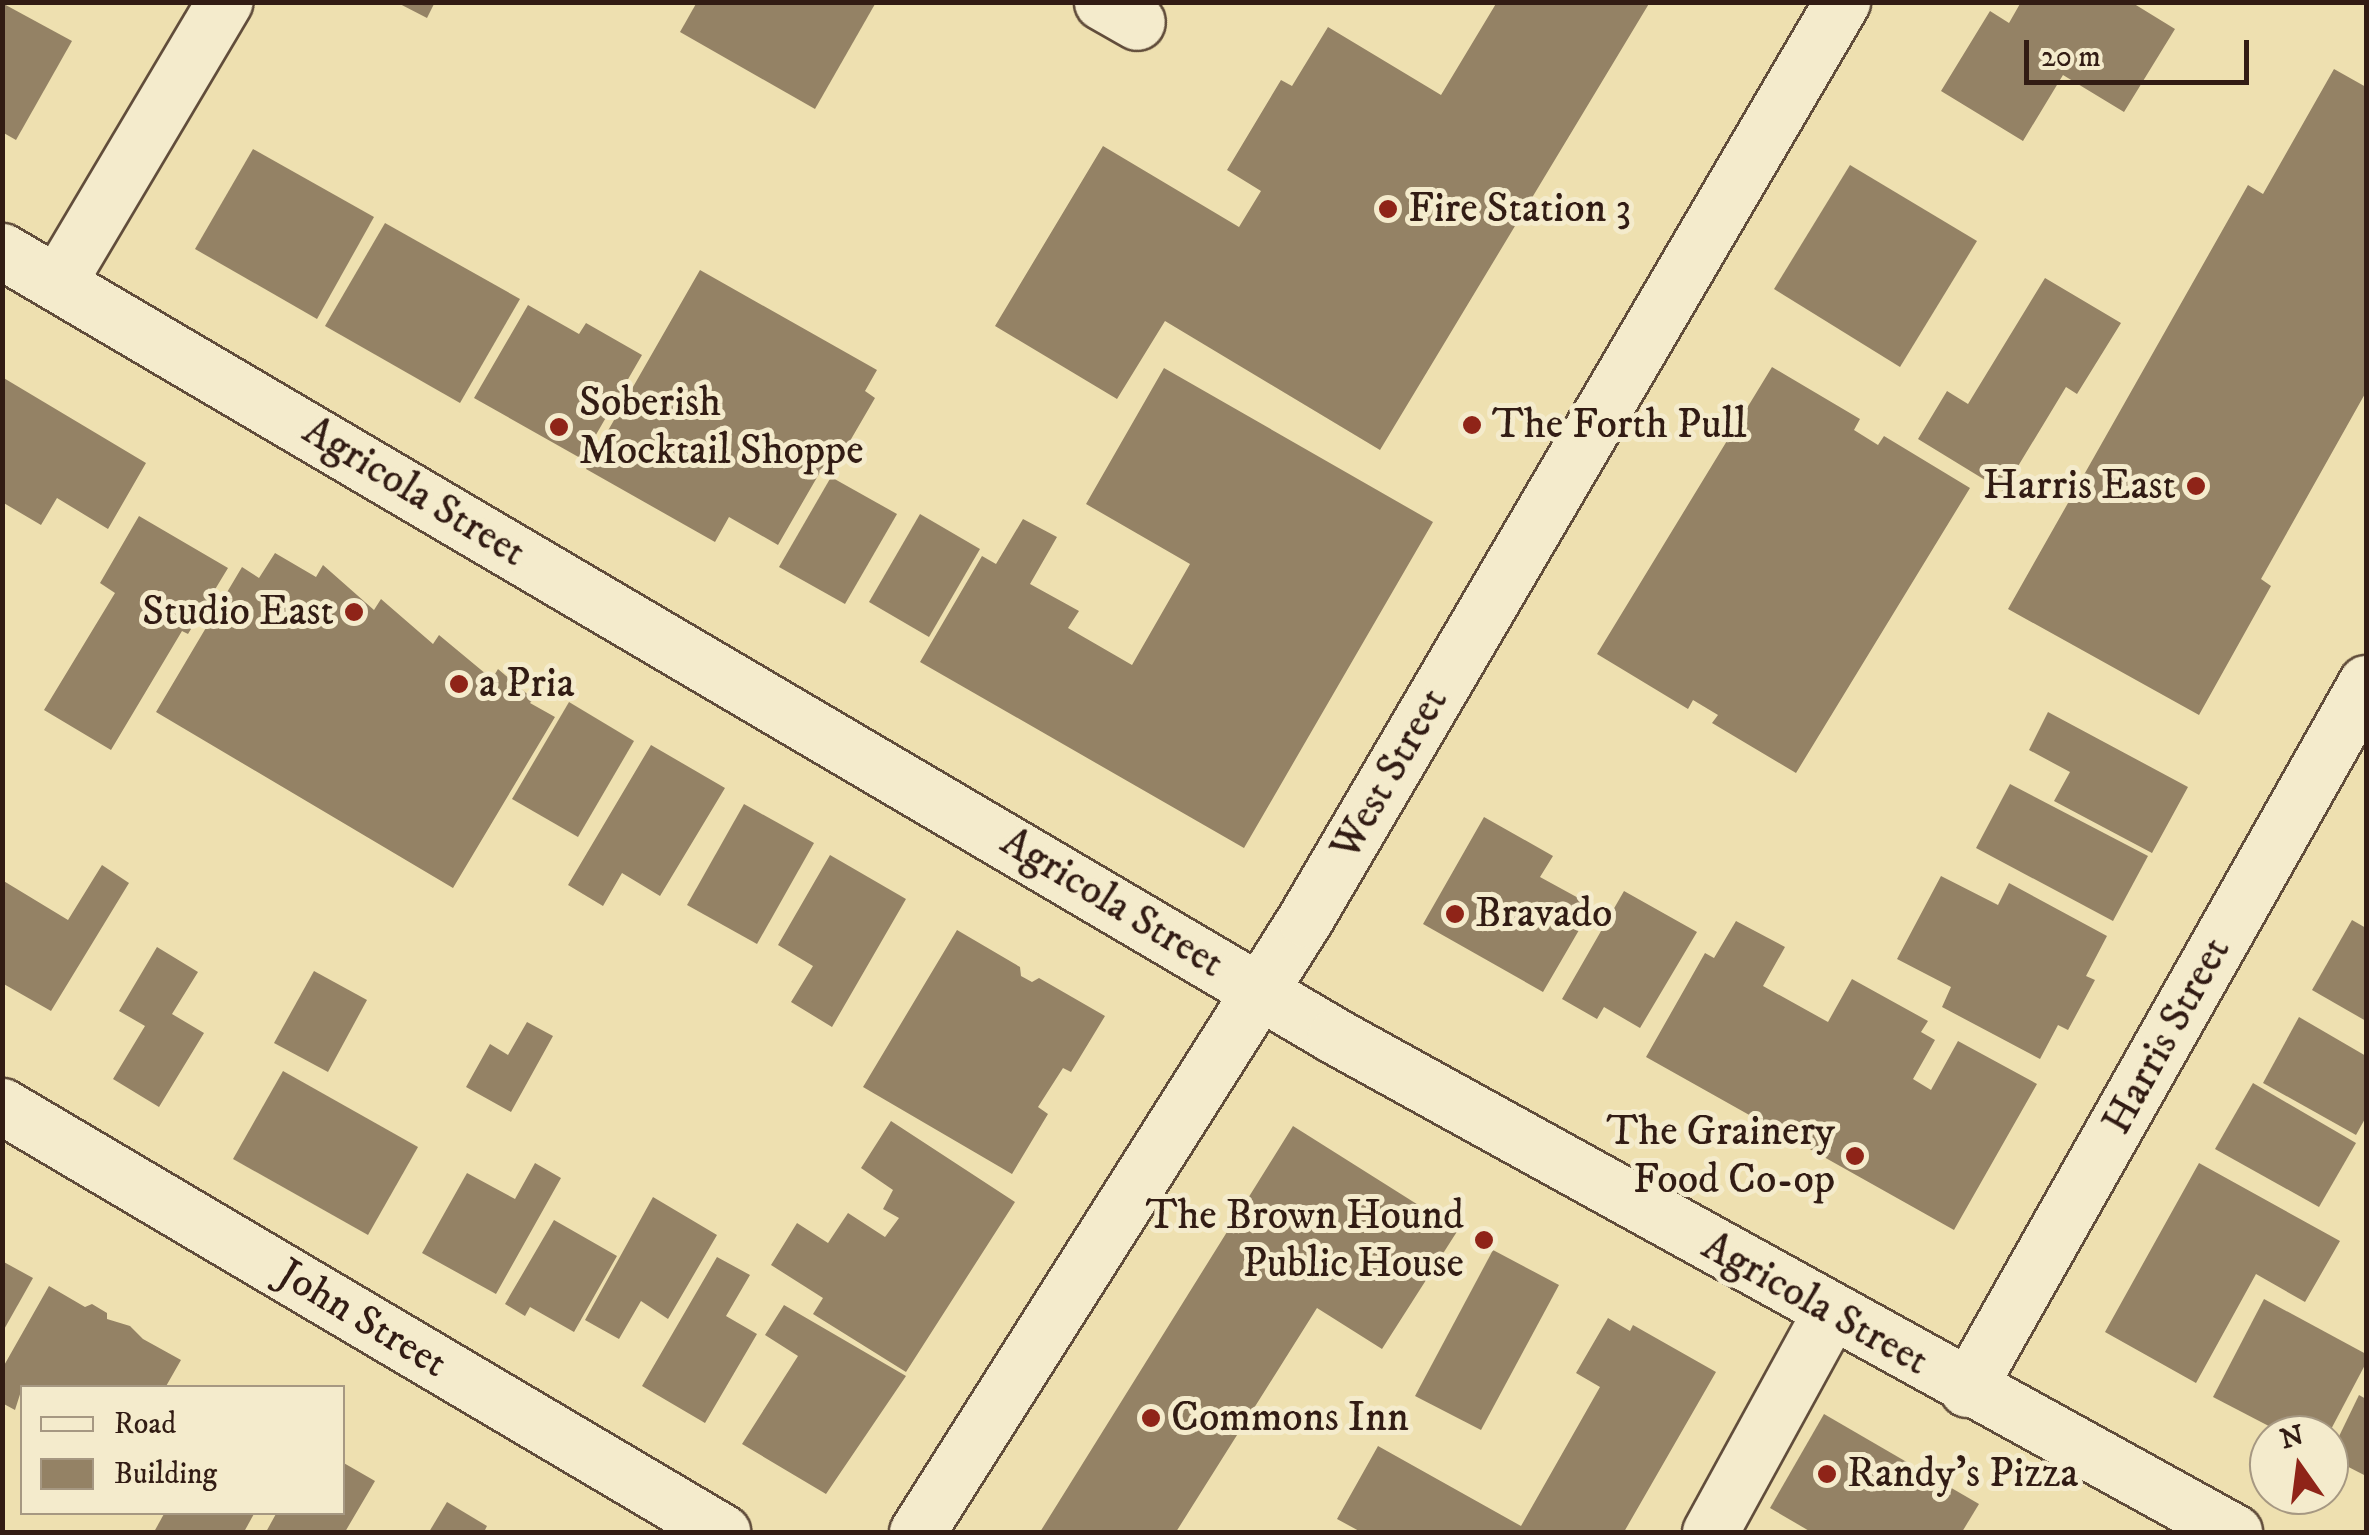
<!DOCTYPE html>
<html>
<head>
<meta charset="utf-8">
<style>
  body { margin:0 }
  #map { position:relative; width:2369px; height:1535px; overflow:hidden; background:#eee0b0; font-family:"IM FELL DW Pica",serif }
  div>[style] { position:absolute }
  .building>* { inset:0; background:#948265 }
  .roads { filter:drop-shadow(2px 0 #614d3b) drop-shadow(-2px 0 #614d3b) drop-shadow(0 2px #614d3b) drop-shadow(0 -2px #614d3b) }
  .street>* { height:55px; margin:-27.5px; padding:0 27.5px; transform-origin:27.5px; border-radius:27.5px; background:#f4ebcc }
  .secondary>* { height:55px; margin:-27.5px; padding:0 27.5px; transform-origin:27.5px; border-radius:27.5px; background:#f4ebcc }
  .dots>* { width:28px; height:28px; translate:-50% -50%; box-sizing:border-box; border:5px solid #f4ebcc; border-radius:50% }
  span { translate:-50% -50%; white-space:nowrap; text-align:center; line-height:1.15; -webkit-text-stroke:10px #f4ebcc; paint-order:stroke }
  .poi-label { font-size:42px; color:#321c14 }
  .left { translate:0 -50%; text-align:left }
  .right { translate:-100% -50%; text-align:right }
  .street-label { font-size:42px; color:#321c14 }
  .frame { position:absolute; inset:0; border:5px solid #321c14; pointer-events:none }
  .legend { position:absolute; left:20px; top:1385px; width:325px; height:130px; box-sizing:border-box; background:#f4ebcc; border:2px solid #a69882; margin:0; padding:12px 18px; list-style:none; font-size:30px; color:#321c14 }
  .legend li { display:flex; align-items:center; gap:20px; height:50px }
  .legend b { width:50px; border:2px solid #a69882 }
  .north { position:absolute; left:2249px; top:1415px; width:100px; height:100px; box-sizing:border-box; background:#f4ebcc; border:2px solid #a69882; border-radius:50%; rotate:346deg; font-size:28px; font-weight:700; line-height:40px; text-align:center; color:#321c14 }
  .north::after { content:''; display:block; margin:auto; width:35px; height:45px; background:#8f2418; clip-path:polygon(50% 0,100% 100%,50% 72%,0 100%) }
  .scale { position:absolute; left:2024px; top:40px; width:225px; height:45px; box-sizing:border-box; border:5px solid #321c14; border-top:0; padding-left:12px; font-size:30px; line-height:35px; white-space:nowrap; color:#321c14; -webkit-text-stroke:8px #f4ebcc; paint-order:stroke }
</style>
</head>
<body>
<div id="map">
  <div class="building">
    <i style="clip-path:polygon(396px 2px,435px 2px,427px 18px)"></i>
    <i style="clip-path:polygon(697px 2px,872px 2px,875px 4px,815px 109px,680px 32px)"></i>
    <i style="clip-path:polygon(1497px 2px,1650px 2px,1380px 450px,1165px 321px,1117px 399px,995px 326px,1103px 146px,1239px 227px,1261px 191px,1227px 170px,1281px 80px,1292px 86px,1328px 27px,1441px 95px)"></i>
    <i style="clip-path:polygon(2021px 2px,2131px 2px,2175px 29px,2124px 112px,2063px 75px,2023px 141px,1941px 91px,1990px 11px,2009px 23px)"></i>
    <i style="clip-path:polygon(2px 3px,72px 41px,16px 140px,2px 132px)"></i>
    <i style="clip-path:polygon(2334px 69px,2366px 87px,2366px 392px,2261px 579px,2271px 586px,2199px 715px,2008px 609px,2248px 185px,2263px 194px)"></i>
    <i style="clip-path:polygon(253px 149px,374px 217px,317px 319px,195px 249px)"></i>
    <i style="clip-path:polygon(1850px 165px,1977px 241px,1900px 367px,1774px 289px)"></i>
    <i style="clip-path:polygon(385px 223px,520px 299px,460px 403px,325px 326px)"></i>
    <i style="clip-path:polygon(700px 270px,877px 370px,865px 391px,875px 398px,836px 465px,827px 460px,778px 545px,729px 517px,715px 542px,586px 469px)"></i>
    <i style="clip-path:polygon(2045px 278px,2121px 323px,2077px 394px,2066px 387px,2003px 491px,1918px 439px,1947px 391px,1968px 404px)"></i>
    <i style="clip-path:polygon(528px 305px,579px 334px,586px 323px,642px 355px,582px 459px,474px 398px)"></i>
    <i style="clip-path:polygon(1772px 367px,1860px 419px,1854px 430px,1878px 445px,1884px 436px,1970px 488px,1796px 773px,1712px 723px,1718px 715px,1693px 700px,1688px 709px,1597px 654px)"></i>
    <i style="clip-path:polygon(1164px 368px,1433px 522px,1244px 848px,920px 662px,982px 556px,996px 564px,1023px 519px,1057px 537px,1030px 584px,1079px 611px,1068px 628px,1132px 665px,1190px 564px,1086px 504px)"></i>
    <i style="clip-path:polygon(2px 377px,146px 463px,108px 529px,57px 498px,41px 525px,2px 502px)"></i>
    <i style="clip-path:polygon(831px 477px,897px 514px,845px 604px,779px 567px)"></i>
    <i style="clip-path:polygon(920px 514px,980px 549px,929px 637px,869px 602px)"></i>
    <i style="clip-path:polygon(139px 516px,228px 568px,188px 634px,182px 631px,111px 750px,44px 710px,115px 593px,100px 583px)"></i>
    <i style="clip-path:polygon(275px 553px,316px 577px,323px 565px,374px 610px,381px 599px,433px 644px,439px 635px,492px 679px,498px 669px,533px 699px,530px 703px,555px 717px,453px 888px,156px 712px,242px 567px,259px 578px)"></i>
    <i style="clip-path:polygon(569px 702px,634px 741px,578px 837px,512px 799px)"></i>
    <i style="clip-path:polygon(2048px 712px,2188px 787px,2152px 853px,2054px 801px,2070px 772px,2029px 750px)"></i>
    <i style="clip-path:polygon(651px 745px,725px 788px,660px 896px,622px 873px,603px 906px,568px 885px)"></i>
    <i style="clip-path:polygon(2010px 784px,2148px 856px,2113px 921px,1976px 848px)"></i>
    <i style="clip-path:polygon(744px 804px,814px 843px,757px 944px,687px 905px)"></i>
    <i style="clip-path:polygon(1484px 817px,1553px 856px,1540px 877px,1593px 906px,1543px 992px,1423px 924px)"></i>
    <i style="clip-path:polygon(830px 855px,906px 899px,832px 1027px,791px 1002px,813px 966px,778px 945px)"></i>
    <i style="clip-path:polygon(102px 865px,129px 883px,51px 1011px,2px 983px,2px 880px,68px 920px)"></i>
    <i style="clip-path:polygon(1941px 876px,1998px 905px,2009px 883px,2107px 936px,2086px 976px,2095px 980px,2068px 1030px,2058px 1025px,2040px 1059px,1942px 1007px,1951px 987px,1897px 959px)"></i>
    <i style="clip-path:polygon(1624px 891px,1697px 932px,1640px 1028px,1604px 1007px,1597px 1019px,1562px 999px)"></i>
    <i style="clip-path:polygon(2352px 920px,2366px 928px,2366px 1021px,2312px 990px)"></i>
    <i style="clip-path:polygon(1736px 921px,1785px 947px,1763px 986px,1828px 1022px,1852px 979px,1928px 1021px,1921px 1032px,1935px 1040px,1913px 1079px,1931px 1090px,1958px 1041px,2037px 1084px,1954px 1230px,1646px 1057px,1705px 953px,1714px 958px)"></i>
    <i style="clip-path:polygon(957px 930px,1020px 967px,1021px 976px,1032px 982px,1039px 978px,1105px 1016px,1071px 1072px,1063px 1068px,1038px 1107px,1048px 1114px,1012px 1174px,863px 1087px)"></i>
    <i style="clip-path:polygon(157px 947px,198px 972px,172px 1014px,204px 1033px,159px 1107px,113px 1079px,145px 1026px,119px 1011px)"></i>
    <i style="clip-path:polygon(314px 971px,367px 1000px,328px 1072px,274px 1043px)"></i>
    <i style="clip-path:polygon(2299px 1017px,2366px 1056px,2366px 1117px,2356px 1135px,2263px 1083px)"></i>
    <i style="clip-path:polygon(527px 1022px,553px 1036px,511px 1112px,466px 1087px,490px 1044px,508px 1055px)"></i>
    <i style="clip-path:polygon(283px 1071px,418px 1147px,368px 1235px,233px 1159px)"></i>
    <i style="clip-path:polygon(2253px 1083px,2356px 1143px,2319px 1207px,2215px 1149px)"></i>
    <i style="clip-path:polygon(891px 1121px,1015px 1202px,906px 1372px,813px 1314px,823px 1298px,771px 1265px,797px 1223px,828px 1243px,848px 1213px,885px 1237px,899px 1218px,883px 1209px,893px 1190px,861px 1168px)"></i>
    <i style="clip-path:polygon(1293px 1126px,1458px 1230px,1382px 1349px,1317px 1308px,1176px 1532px,1040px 1532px)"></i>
    <i style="clip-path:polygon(535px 1163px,561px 1178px,496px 1294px,422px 1253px,467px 1173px,515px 1199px)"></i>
    <i style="clip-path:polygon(2199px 1163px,2340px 1241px,2305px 1302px,2256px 1274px,2196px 1383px,2105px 1332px)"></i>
    <i style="clip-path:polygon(653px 1197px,717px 1235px,668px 1319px,641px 1301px,619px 1339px,585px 1320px)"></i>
    <i style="clip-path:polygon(554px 1220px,617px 1256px,574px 1332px,530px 1307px,525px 1316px,505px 1304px)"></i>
    <i style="clip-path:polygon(1493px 1250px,1559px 1285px,1481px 1430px,1415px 1396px)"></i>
    <i style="clip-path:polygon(717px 1257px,750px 1275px,726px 1316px,757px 1334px,705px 1423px,642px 1386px)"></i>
    <i style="clip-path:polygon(2px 1261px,33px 1278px,2px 1333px)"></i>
    <i style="clip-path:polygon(49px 1286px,85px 1307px,92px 1304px,107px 1313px,107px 1319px,130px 1326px,143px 1339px,181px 1360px,165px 1388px,29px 1385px,22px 1388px,15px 1410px,2px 1403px,2px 1369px)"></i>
    <i style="clip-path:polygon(2264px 1299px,2366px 1354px,2366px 1363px,2328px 1435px,2286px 1435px,2213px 1397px)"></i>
    <i style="clip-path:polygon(784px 1305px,906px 1376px,826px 1494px,742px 1444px,798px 1356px,765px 1335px)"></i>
    <i style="clip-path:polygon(1608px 1318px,1630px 1331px,1633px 1325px,1716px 1372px,1624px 1532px,1361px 1532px,1337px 1519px,1378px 1446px,1521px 1526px,1600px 1387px,1576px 1373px)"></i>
    <i style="clip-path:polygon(2359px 1395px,2366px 1399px,2366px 1476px,2329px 1457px)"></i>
    <i style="clip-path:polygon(1824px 1414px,1979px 1504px,1962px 1532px,1811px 1532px,1770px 1508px)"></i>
    <i style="clip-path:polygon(342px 1462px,375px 1481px,345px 1532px,266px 1532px,277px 1512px,342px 1512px)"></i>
    <i style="clip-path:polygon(447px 1502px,487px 1526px,484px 1532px,429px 1532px)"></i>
    <i style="clip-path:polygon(165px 1512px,255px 1512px,244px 1532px,154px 1532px)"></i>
  </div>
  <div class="roads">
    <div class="street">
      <i style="left:1102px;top:2px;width:40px;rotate:29.7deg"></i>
      <i style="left:58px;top:282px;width:326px;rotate:-59.3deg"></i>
      <i style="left:2px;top:1106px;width:837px;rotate:30.61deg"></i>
      <i style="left:1967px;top:1389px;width:811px;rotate:-60.53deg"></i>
      <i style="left:917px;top:1532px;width:725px;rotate:-57.67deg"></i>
      <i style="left:1305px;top:919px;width:1063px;rotate:-59.65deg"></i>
      <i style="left:1710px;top:1532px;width:250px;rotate:-61.3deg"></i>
    </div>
    <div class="secondary">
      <i style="left:2px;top:251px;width:1547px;rotate:30.49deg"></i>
      <i style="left:1335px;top:1036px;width:1027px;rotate:28.89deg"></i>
    </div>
  </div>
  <div class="dots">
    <i style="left:1388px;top:209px;background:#8f2418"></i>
    <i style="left:1472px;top:425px;background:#8f2418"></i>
    <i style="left:559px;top:427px;background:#8f2418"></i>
    <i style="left:2196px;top:486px;background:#8f2418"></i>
    <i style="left:354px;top:612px;background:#8f2418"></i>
    <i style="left:459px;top:684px;background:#8f2418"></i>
    <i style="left:1455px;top:914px;background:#8f2418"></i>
    <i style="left:1855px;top:1156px;background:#8f2418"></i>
    <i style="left:1484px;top:1240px;background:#8f2418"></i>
    <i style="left:1151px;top:1418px;background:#8f2418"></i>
    <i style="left:1827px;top:1474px;background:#8f2418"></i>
  </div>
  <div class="poi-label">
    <span class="left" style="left:1408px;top:209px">Fire Station 3</span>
    <span class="left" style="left:579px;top:427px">Soberish<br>Mocktail Shoppe</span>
    <span class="left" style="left:1492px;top:425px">The Forth Pull</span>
    <span class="right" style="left:2176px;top:486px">Harris East</span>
    <span class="right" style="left:334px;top:612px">Studio East</span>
    <span class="left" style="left:479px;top:684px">a Pria</span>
    <span class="left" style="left:1475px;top:914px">Bravado</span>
    <span class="right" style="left:1835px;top:1156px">The Grainery<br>Food Co-op</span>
    <span class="right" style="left:1464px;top:1240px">The Brown Hound<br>Public House</span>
    <span class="left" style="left:1171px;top:1418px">Commons Inn</span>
    <span class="left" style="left:1847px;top:1474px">Randy's Pizza</span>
  </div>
  <div class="street-label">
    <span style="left:414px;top:492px;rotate:31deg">Agricola Street</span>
    <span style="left:1390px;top:774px;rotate:-60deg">West Street</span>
    <span style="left:1112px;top:903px;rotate:31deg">Agricola Street</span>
    <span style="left:2167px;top:1036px;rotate:-61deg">Harris Street</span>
    <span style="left:1815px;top:1304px;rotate:29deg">Agricola Street</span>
    <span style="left:362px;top:1319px;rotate:31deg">John Street</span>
  </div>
  <div class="frame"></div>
  <ul class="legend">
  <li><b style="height:12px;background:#f4ebcc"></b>Road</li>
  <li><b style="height:28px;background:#948265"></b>Building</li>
  </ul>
  <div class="north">N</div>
  <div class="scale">20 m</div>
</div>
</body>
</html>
